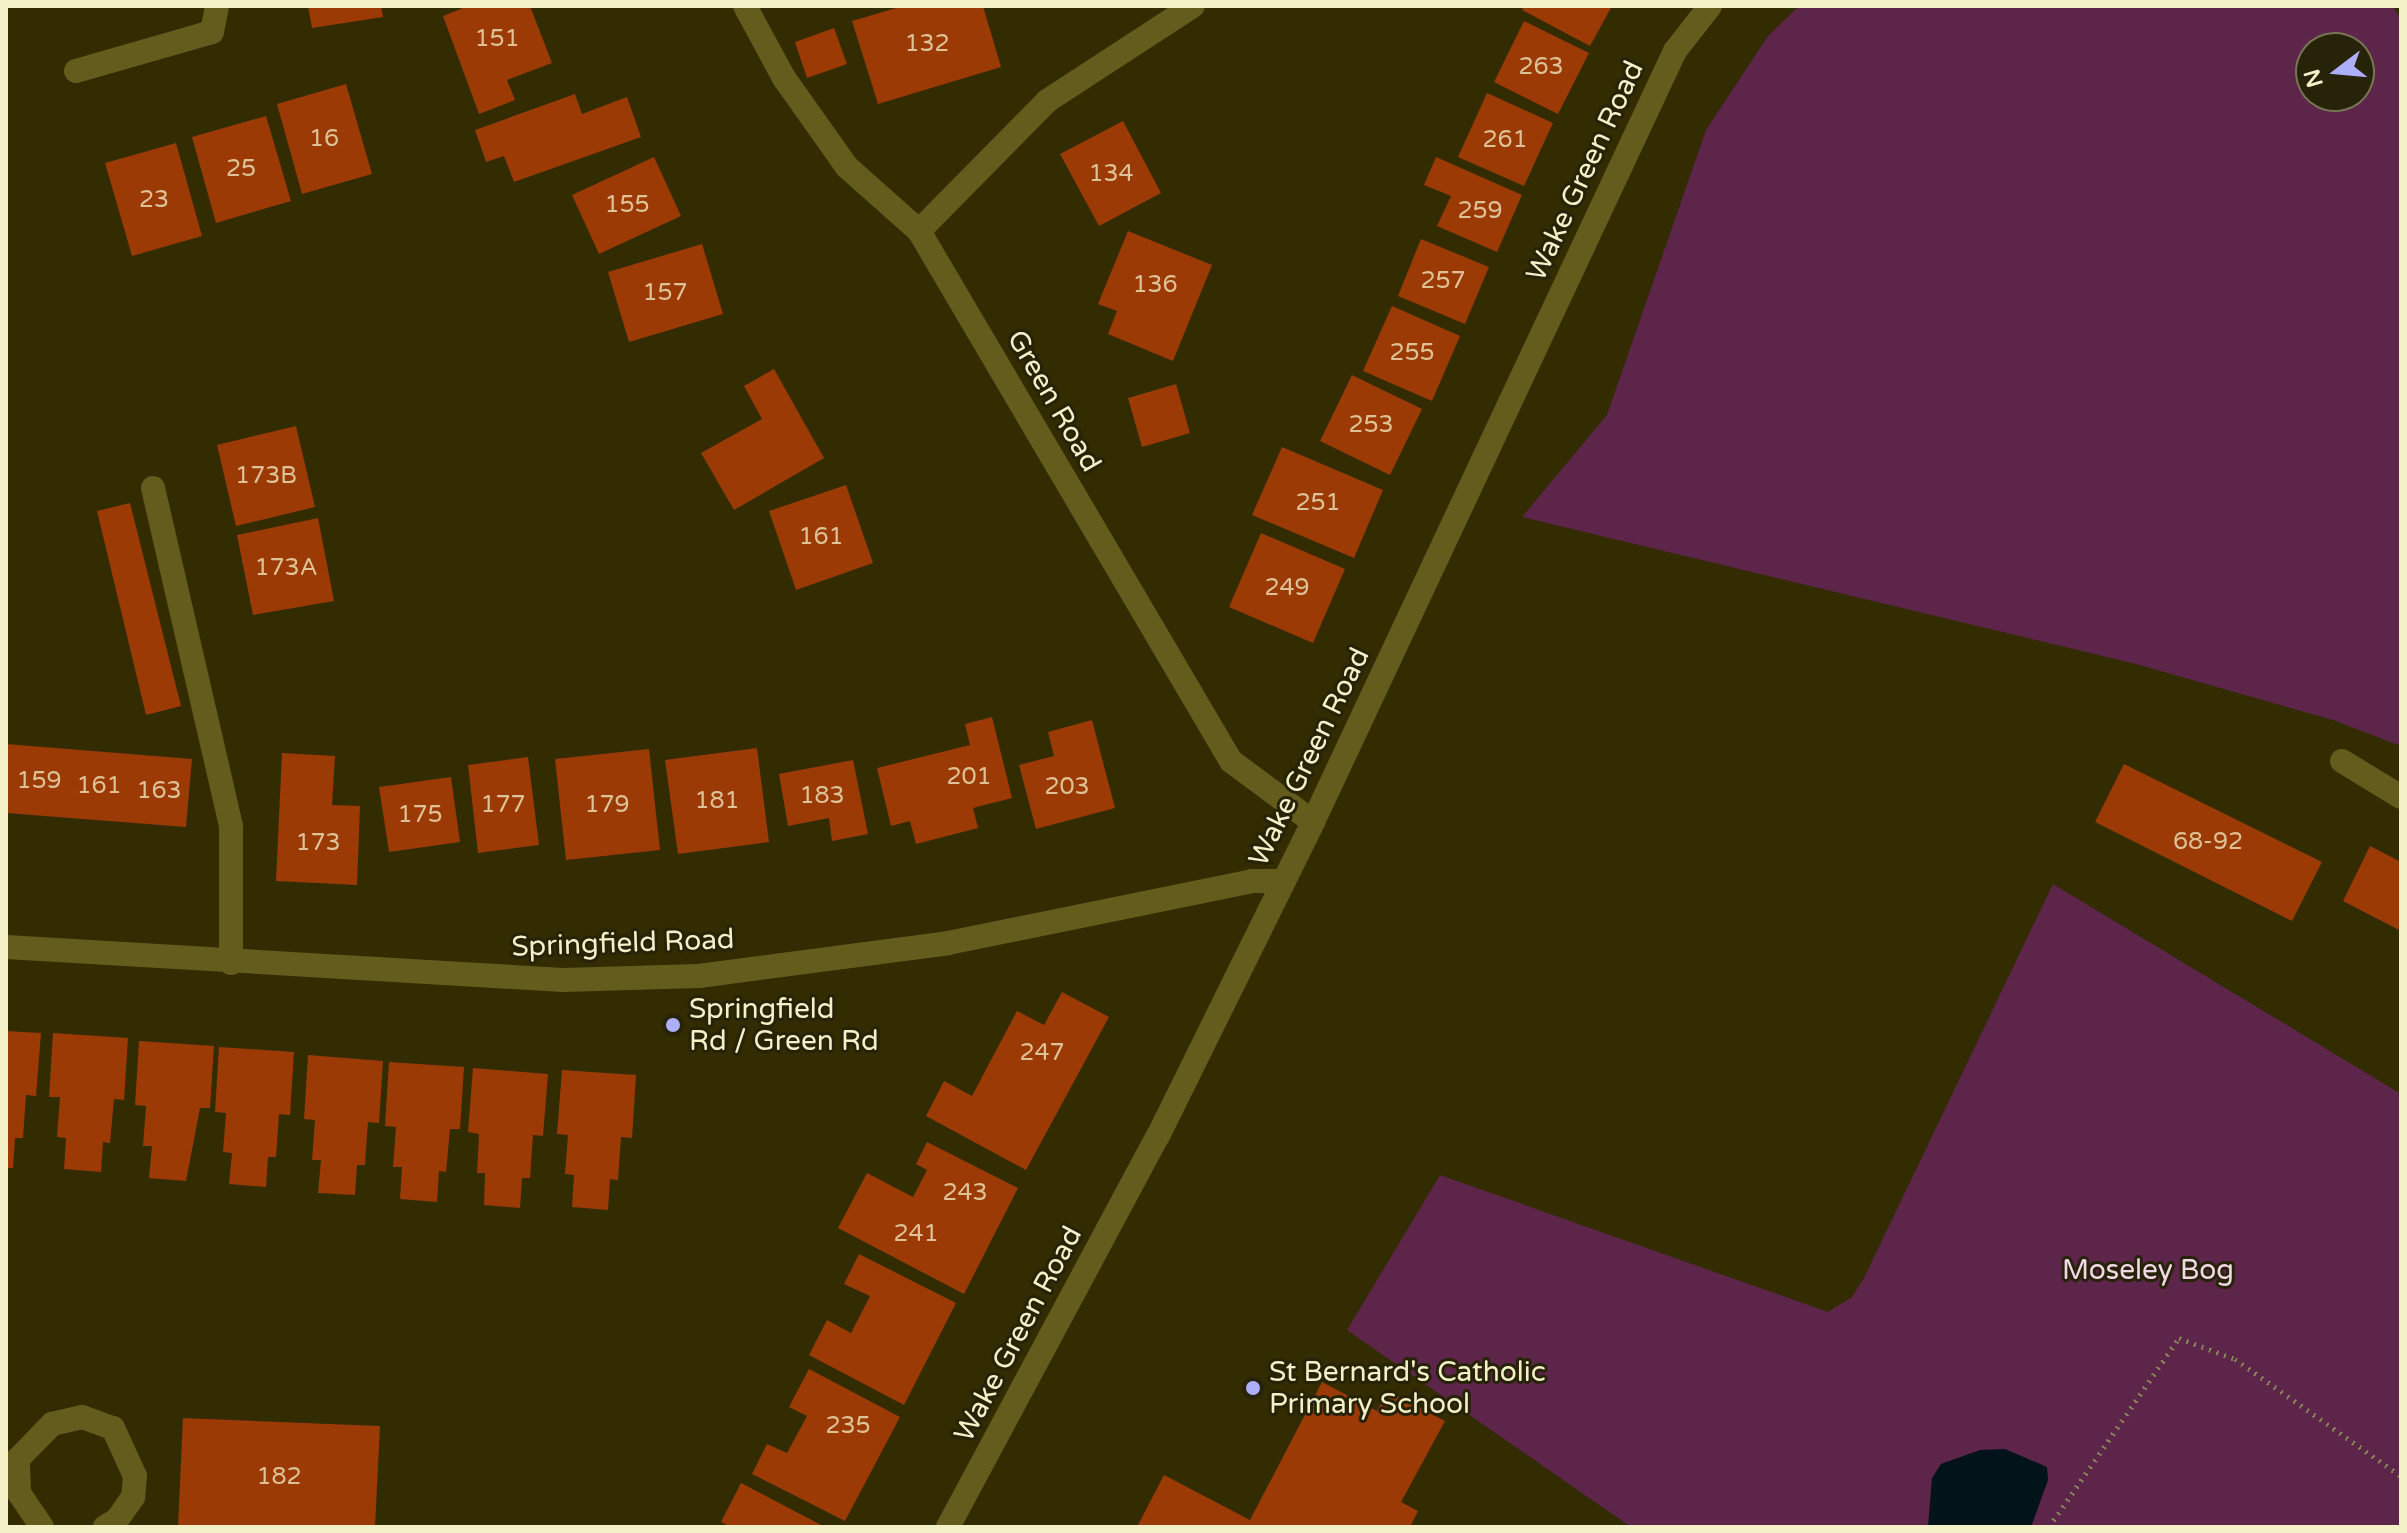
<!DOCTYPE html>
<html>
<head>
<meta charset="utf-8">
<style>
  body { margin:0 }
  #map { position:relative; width:2407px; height:1533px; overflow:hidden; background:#322c00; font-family:"Varela Round",sans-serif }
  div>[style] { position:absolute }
  .green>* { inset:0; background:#5d254a }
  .water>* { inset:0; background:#021319 }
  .building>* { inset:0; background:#9b3a04 }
  .path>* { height:5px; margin-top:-2.5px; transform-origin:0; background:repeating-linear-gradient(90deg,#868157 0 2px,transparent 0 8px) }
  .minor>* { height:24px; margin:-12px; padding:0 12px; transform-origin:12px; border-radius:12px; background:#645c1d }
  .dots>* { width:22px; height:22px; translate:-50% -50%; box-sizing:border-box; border:4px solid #262308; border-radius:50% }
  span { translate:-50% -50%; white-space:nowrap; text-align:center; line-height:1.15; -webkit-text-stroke:6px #262308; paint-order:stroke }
  .number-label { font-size:24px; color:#dec297 }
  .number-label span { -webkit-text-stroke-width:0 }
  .street-label { font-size:28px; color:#f4f0c8 }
  .poi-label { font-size:28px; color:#f4f0c8 }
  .left { translate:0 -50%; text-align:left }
  .park-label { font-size:28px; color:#f2d8e7 }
  .frame { position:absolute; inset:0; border:8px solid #f4f0c8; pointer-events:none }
  .north { position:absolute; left:2295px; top:32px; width:80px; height:80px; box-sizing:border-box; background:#262308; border:2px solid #787555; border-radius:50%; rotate:254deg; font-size:22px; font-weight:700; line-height:32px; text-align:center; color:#f4f0c8 }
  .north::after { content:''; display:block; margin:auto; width:28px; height:36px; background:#adaffb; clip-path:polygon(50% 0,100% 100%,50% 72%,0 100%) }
</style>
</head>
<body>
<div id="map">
  <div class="green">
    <i style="clip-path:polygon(evenodd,1799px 6px,2393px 6px,2401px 20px,2401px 746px,2333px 720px,2136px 664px,1522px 517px,1607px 415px,1706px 130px,1768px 36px,1799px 6px,2311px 48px,2359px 48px,2359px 96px,2311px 96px,2311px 48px)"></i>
    <i style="clip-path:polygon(2053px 884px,2401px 1094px,2401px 1527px,1631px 1527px,1347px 1330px,1440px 1175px,1828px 1312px,1852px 1297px,1864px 1278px)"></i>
  </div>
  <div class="water">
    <i style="clip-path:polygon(2005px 1449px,2047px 1467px,2048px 1480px,2031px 1527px,1928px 1527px,1932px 1478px,1941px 1464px,1980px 1450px)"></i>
  </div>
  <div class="building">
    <i style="clip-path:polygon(308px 6px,381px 6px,383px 17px,312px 28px)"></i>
    <i style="clip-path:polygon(468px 6px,530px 6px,552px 63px,507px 80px,515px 100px,479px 114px,443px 16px)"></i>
    <i style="clip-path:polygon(903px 6px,983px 6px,1001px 67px,878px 104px,852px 21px)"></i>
    <i style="clip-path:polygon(1524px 6px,1612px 6px,1590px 46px,1522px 10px)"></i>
    <i style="clip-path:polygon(1524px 21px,1589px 53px,1558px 114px,1494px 82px)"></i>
    <i style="clip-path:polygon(834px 28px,847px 64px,807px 78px,795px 42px)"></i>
    <i style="clip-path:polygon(346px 84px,372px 174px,302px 194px,277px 104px)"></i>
    <i style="clip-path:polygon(1487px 93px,1553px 123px,1524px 186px,1458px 157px)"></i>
    <i style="clip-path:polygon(575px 94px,582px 114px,627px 97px,641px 137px,514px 182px,504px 156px,486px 162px,475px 130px)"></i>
    <i style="clip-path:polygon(266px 116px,291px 201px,216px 223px,192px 137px)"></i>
    <i style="clip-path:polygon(1123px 121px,1161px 193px,1099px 226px,1060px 154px)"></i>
    <i style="clip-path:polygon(176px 143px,202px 236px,132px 256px,105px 163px)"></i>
    <i style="clip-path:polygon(654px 157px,681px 216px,599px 254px,572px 195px)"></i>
    <i style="clip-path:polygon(1436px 157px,1522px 195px,1497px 252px,1437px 226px,1451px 196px,1424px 185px)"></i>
    <i style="clip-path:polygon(1128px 231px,1212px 265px,1173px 361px,1108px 334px,1117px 311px,1098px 304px)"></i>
    <i style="clip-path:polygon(1421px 239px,1489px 267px,1465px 324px,1398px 296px)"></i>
    <i style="clip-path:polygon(702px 244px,723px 314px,629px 342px,608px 272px)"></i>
    <i style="clip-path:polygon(1392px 306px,1460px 336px,1432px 401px,1363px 371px)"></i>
    <i style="clip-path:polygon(774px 369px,824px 458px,734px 510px,701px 453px,762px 419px,744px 386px)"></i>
    <i style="clip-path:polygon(1352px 375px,1422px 409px,1390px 475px,1320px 441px)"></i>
    <i style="clip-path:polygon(1176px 384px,1190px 433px,1142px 447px,1128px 398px)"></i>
    <i style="clip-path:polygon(296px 426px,315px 507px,236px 526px,217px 445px)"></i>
    <i style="clip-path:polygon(1282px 447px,1383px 490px,1354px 558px,1252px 515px)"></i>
    <i style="clip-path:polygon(846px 485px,873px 563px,796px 590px,769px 511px)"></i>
    <i style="clip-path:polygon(130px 503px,181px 706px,146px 715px,97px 511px)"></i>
    <i style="clip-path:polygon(318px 518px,334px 601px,253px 615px,237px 535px)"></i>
    <i style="clip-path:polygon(1261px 533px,1345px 569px,1313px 643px,1229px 607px)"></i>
    <i style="clip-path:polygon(992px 717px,1012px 798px,973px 808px,978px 828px,916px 844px,910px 821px,891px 826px,877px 768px,970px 745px,965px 724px)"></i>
    <i style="clip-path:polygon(1092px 720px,1115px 808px,1036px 829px,1019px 765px,1054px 756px,1048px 732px)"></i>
    <i style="clip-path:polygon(6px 744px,192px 759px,186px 827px,6px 813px)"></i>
    <i style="clip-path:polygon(757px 748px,769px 842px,678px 854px,665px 760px)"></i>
    <i style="clip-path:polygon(649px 749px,660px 850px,566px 860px,555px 759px)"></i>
    <i style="clip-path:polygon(282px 753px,335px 756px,332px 805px,360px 806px,357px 885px,276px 881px)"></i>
    <i style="clip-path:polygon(528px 757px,539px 845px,478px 853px,468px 765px)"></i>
    <i style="clip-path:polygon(853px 760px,868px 834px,832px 841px,829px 818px,788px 826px,779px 774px)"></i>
    <i style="clip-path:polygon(2124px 764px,2322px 862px,2292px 921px,2095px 822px)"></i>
    <i style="clip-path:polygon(451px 777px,460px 842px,389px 852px,379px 787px)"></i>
    <i style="clip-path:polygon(2370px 846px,2401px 862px,2401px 931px,2343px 901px)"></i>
    <i style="clip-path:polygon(1062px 992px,1109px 1017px,1026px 1170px,926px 1116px,944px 1081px,972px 1096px,1017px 1011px,1044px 1025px)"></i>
    <i style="clip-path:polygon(6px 1031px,41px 1033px,36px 1096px,26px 1095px,23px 1138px,15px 1138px,13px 1168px,6px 1168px)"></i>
    <i style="clip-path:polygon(53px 1033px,128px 1038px,124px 1100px,114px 1099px,110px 1143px,103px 1142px,101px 1172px,64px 1169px,66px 1138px,57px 1137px,60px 1097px,49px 1097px)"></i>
    <i style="clip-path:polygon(139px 1041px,214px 1046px,210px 1108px,200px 1108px,186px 1181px,149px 1178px,152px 1146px,143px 1146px,146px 1106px,135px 1105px)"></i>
    <i style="clip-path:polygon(219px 1047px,294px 1052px,290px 1115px,279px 1114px,276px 1157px,268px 1157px,266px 1187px,229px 1184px,232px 1153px,223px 1152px,226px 1113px,215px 1112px)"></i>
    <i style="clip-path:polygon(308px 1055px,383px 1061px,379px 1123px,368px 1122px,365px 1165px,357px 1165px,355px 1195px,318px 1193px,321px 1160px,312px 1160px,315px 1120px,304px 1119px)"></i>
    <i style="clip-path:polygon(389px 1062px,464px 1067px,460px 1129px,450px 1129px,446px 1172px,439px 1171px,437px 1202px,400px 1199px,402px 1167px,393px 1167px,396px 1127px,385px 1126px)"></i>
    <i style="clip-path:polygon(473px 1068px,548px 1074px,543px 1136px,533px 1135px,530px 1178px,522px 1178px,520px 1208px,484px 1205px,485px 1173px,477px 1173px,479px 1134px,468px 1132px)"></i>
    <i style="clip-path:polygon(562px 1070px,636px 1075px,632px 1138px,621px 1137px,618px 1180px,610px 1179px,608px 1210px,572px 1207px,574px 1175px,565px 1174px,568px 1135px,557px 1134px)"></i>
    <i style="clip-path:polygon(927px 1142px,1018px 1188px,964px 1294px,838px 1228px,867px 1173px,913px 1197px,927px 1170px,916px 1164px)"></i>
    <i style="clip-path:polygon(859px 1254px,956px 1303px,904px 1405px,809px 1355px,827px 1320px,851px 1333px,870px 1296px,844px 1284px)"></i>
    <i style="clip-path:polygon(809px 1369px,900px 1417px,845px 1521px,752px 1474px,767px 1444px,787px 1453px,807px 1416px,789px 1407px)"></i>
    <i style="clip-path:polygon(1322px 1382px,1377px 1411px,1387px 1391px,1445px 1421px,1401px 1502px,1418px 1511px,1410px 1527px,1137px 1527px,1164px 1475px,1250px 1520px)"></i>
    <i style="clip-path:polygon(183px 1418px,380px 1426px,375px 1527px,178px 1527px)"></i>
    <i style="clip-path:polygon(741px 1483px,825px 1527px,731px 1527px,721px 1522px)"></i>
  </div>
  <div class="path">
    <i style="left:2049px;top:1527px;width:229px;rotate:-55.5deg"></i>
    <i style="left:2179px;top:1338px;width:60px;rotate:20.6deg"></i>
    <i style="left:2235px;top:1359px;width:203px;rotate:35.2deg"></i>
  </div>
  <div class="minor">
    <i style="left:745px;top:6px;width:82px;rotate:61.6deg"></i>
    <i style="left:784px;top:78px;width:109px;rotate:54.7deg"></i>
    <i style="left:847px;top:167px;width:96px;rotate:41.6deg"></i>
    <i style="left:919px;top:231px;width:615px;rotate:59.52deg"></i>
    <i style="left:1231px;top:761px;width:102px;rotate:36.6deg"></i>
    <i style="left:76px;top:71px;width:141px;rotate:-16deg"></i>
    <i style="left:212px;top:32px;width:26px;rotate:-79deg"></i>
    <i style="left:919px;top:231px;width:182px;rotate:-45.4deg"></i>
    <i style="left:1047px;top:101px;width:174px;rotate:-33.1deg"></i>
    <i style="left:153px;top:488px;width:347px;rotate:77deg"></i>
    <i style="left:231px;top:826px;width:137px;rotate:90deg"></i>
    <i style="left:2342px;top:761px;width:69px;rotate:31.4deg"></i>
    <i style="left:6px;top:947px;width:558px;rotate:3.39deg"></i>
    <i style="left:563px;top:980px;width:136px;rotate:-1.7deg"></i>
    <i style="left:699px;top:976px;width:251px;rotate:-7.5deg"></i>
    <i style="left:948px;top:943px;width:310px;rotate:-11.5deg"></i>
    <i style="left:1252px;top:881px;width:31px"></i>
    <i style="left:42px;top:1527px;width:41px;rotate:-124.1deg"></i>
    <i style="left:19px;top:1493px;width:34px;rotate:-92deg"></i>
    <i style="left:18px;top:1459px;width:49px;rotate:-45.8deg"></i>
    <i style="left:52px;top:1424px;width:31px;rotate:-13deg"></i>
    <i style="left:82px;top:1417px;width:33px;rotate:20deg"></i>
    <i style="left:113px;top:1428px;width:53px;rotate:65.4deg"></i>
    <i style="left:135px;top:1476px;width:21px;rotate:95deg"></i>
    <i style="left:133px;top:1497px;width:28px;rotate:125deg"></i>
    <i style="left:117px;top:1520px;width:14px;rotate:150deg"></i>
    <i style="left:948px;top:1527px;width:444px;rotate:-61.8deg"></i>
    <i style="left:1158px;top:1136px;width:350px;rotate:-63.7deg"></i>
    <i style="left:1313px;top:822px;width:852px;rotate:-64.85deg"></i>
    <i style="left:1675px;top:51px;width:57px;rotate:-52.1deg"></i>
  </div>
  <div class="dots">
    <i style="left:673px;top:1025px;background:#adaffb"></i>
    <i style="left:1253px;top:1388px;background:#adaffb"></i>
  </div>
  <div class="number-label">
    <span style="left:497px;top:39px">151</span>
    <span style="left:927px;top:44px">132</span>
    <span style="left:1541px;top:67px">263</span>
    <span style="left:324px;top:139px">16</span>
    <span style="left:1505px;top:140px">261</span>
    <span style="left:241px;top:169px">25</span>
    <span style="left:1111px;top:174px">134</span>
    <span style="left:154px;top:200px">23</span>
    <span style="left:627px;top:205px">155</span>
    <span style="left:1480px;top:211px">259</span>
    <span style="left:1443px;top:281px">257</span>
    <span style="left:1155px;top:285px">136</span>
    <span style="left:665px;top:293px">157</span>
    <span style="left:1412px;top:353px">255</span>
    <span style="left:1371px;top:425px">253</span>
    <span style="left:266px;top:476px">173B</span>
    <span style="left:1318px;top:503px">251</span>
    <span style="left:821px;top:537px">161</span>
    <span style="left:286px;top:568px">173A</span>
    <span style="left:1287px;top:588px">249</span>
    <span style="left:969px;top:777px">201</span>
    <span style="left:39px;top:781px">159</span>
    <span style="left:99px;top:786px">161</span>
    <span style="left:1067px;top:787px">203</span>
    <span style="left:159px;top:791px">163</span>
    <span style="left:822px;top:796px">183</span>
    <span style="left:717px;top:801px">181</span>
    <span style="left:503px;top:805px">177</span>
    <span style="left:607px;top:805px">179</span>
    <span style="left:420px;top:815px">175</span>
    <span style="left:2208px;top:842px">68-92</span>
    <span style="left:318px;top:843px">173</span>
    <span style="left:1042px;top:1053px">247</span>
    <span style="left:965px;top:1193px">243</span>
    <span style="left:916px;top:1234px">241</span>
    <span style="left:848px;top:1426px">235</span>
    <span style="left:279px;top:1477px">182</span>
  </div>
  <div class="street-label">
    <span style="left:1585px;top:171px;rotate:-65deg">Wake Green Road</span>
    <span style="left:1054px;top:401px;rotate:60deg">Green Road</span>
    <span style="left:1309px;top:757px;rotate:-64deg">Wake Green Road</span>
    <span style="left:623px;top:943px;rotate:-2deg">Springfield Road</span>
    <span style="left:1018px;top:1334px;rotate:-62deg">Wake Green Road</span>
  </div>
  <div class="poi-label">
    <span class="left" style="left:689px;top:1025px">Springfield<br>Rd / Green Rd</span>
    <span class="left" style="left:1269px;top:1388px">St Bernard's Catholic<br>Primary School</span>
  </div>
  <div class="park-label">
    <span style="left:2148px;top:1270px">Moseley Bog</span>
  </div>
  <div class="frame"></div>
  <div class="north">N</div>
</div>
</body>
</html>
